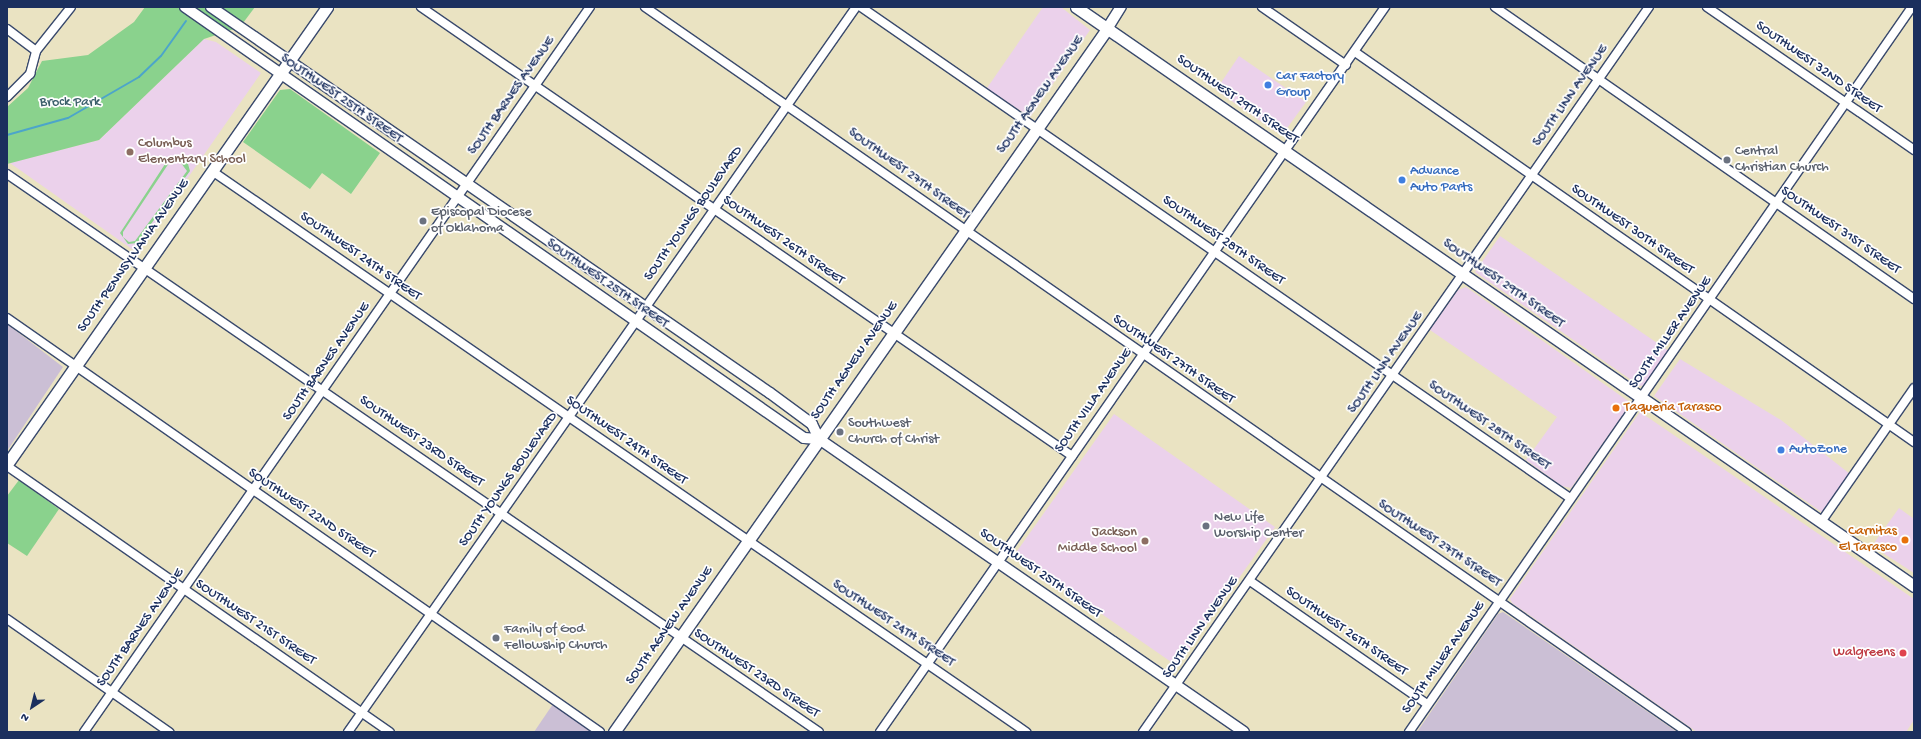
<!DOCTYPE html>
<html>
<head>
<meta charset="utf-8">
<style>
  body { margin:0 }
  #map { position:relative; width:1921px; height:739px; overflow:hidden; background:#eae3c2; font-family:"Gochi Hand",sans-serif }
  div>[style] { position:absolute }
  .built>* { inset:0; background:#ebd1eb }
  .industrial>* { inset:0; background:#cbbfd5 }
  .green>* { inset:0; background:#8ad28d }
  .stream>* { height:2px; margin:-1px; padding:0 1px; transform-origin:1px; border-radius:1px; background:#4ca5ca }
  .roads { filter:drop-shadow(1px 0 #3a4a6d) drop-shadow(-1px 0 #3a4a6d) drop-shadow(0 1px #3a4a6d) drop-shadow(0 -1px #3a4a6d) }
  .minor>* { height:8px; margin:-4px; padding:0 4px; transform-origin:4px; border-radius:4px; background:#fff }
  .tertiary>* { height:10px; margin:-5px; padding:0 5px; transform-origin:5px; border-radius:5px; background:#fff }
  .secondary>* { height:11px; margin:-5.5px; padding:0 5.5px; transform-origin:5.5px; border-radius:5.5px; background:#fff }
  .dots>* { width:11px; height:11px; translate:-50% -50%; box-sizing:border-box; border:2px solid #fff; border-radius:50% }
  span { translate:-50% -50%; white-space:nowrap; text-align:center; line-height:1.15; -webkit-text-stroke:3.5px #fff; paint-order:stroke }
  .street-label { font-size:14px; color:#1b2f5e }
  .shop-label { font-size:14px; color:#366cbe }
  .left { translate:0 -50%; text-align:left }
  .park-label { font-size:14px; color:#3c606c }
  .education-label { font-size:14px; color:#785e54 }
  .right { translate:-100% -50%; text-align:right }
  .worship-label { font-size:14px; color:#5b616d }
  .food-label { font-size:14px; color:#c56008 }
  .health-label { font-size:14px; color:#be3a42 }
  .frame { position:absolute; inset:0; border:8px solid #1b2f5e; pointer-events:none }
  .north { position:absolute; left:12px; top:687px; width:40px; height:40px; -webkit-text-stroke:3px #fff; paint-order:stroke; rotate:215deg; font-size:11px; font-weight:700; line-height:16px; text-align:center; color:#1b2f5e }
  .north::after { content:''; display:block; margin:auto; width:14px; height:18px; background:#1b2f5e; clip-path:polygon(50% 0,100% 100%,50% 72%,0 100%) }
</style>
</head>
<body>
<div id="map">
  <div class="built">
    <i style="clip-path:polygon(1043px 7px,1061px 7px,1090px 30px,1030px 117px,987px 88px)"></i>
    <i style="clip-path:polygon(204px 39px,216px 42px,261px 73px,136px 252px,10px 163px,99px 140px)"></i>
    <i style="clip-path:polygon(1239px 56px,1306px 102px,1285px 131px,1276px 132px,1216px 90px)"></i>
    <i style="clip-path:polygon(1500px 236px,1669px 351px,1646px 385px,1640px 386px,1475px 272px)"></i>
    <i style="clip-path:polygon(1466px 287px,1631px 403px,1571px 488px,1562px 486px,1526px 460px,1557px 417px,1430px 330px,1458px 290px)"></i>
    <i style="clip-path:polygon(1680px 359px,1781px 420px,1850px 474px,1823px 513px,1654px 396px)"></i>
    <i style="clip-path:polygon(1640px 412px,1914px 599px,1914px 720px,1906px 732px,1697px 732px,1512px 603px,1510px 599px)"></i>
    <i style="clip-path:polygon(1114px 414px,1275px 527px,1177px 666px,1015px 554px)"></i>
    <i style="clip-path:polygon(1899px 508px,1914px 519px,1914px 573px,1872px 546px)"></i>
  </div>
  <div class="industrial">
    <i style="clip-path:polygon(7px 324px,63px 367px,7px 451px)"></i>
    <i style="clip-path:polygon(1503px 612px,1677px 732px,1417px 732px,1498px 614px)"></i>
    <i style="clip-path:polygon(553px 704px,593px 732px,534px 732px)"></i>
  </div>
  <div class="green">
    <i style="clip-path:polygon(145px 7px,255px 7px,240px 27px,204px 39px,99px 140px,7px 164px,7px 107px,28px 88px,42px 61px,88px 55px,134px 22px)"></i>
    <i style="clip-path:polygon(290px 89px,380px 153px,351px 194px,322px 173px,310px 189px,243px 142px,280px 90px)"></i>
    <i style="clip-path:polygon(evenodd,177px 156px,188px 164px,190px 171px,137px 243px,128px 244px,120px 233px,169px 158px,177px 156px,178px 159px,187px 171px,135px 241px,129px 242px,123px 237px,123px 232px,171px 160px,178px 159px)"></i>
    <i style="clip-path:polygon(19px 480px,59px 509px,27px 556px,7px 543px,7px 496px)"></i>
  </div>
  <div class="stream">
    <i style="left:7px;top:135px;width:63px;rotate:-15.6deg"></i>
    <i style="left:68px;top:118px;width:82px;rotate:-30deg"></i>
    <i style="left:139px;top:77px;width:30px;rotate:-44deg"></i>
    <i style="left:161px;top:56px;width:43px;rotate:-54.5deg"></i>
  </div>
  <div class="roads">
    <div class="minor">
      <i style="left:421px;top:7px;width:791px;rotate:34.59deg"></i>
      <i style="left:645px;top:7px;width:1269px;rotate:34.83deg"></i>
      <i style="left:861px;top:7px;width:862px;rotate:34.7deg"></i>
      <i style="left:1262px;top:7px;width:102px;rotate:34.6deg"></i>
      <i style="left:1495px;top:7px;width:511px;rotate:34.87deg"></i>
      <i style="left:1707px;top:7px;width:252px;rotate:34.6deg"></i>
      <i style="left:7px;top:29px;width:36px;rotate:37deg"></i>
      <i style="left:36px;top:51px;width:56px;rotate:-51.5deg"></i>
      <i style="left:1355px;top:52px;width:682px;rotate:34.9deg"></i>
      <i style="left:7px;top:97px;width:33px;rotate:-45deg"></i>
      <i style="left:30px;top:74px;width:24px;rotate:-75deg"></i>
      <i style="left:212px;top:171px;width:989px;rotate:34.57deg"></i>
      <i style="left:7px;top:174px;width:985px;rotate:34.5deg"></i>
      <i style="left:7px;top:318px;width:723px;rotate:34.92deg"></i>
      <i style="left:7px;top:466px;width:466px;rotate:34.8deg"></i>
      <i style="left:1821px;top:522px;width:163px;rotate:-55.2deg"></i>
      <i style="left:1250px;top:581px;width:216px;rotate:34.8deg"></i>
      <i style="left:7px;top:619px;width:198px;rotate:34.9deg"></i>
      <i style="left:84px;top:732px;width:884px;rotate:-55.09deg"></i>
      <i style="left:348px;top:732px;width:885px;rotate:-54.98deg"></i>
      <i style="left:880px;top:732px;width:884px;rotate:-55.14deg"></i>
      <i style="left:1143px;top:732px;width:884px;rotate:-55.09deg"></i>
      <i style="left:1409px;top:732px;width:882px;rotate:-55.25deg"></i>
    </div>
    <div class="tertiary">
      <i style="left:185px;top:7px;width:754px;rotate:34.85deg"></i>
      <i style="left:804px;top:438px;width:15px;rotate:4deg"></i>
      <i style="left:211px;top:7px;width:679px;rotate:34.63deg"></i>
      <i style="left:770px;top:393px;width:52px;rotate:36.4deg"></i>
      <i style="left:812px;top:424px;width:17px;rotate:65deg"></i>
      <i style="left:819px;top:439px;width:516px;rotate:34.58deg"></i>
      <i style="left:1107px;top:29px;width:26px;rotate:-58deg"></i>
    </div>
    <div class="secondary">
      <i style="left:1076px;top:7px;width:1019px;rotate:34.64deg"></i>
      <i style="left:7px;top:464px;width:558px;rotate:-55deg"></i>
      <i style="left:614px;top:732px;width:859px;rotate:-54.96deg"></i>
    </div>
  </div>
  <div class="dots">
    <i style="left:1268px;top:85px;background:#3f7fe0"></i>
    <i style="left:130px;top:152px;background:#8d6e63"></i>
    <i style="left:1727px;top:160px;background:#6b7280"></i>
    <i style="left:1402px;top:180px;background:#3f7fe0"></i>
    <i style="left:423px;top:221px;background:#6b7280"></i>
    <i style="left:1616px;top:408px;background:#e8710a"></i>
    <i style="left:840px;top:432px;background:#6b7280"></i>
    <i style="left:1781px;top:450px;background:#3f7fe0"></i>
    <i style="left:1206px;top:526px;background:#6b7280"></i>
    <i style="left:1905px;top:540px;background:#e8710a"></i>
    <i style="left:1145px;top:541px;background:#8d6e63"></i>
    <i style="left:496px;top:638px;background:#6b7280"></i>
    <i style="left:1903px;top:653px;background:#e0444e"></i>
  </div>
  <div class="street-label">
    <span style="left:1818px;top:68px;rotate:35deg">SOUTHWEST 32ND STREET</span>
    <span style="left:1041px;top:95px;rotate:-55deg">SOUTH AGNEW AVENUE</span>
    <span style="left:512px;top:96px;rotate:-55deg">SOUTH BARNES AVENUE</span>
    <span style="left:1571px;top:96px;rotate:-55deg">SOUTH LINN AVENUE</span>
    <span style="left:341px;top:99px;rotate:35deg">SOUTHWEST 25TH STREET</span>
    <span style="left:1237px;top:100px;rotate:35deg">SOUTHWEST 29TH STREET</span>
    <span style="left:908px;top:174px;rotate:36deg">SOUTHWEST 27TH STREET</span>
    <span style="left:694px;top:214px;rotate:-55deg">SOUTH YOUNGS BOULEVARD</span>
    <span style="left:1632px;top:230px;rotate:35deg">SOUTHWEST 30TH STREET</span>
    <span style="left:1840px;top:231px;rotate:35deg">SOUTHWEST 31ST STREET</span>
    <span style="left:783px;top:241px;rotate:35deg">SOUTHWEST 26TH STREET</span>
    <span style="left:1223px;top:241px;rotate:35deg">SOUTHWEST 28TH STREET</span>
    <span style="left:134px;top:256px;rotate:-55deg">SOUTH PENNSYLVANIA AVENUE</span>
    <span style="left:360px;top:257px;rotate:35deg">SOUTHWEST 24TH STREET</span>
    <span style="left:607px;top:284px;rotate:35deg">SOUTHWEST 25TH STREET</span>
    <span style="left:1503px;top:284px;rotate:35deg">SOUTHWEST 29TH STREET</span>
    <span style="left:1671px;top:333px;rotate:-55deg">SOUTH MILLER AVENUE</span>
    <span style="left:1173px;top:360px;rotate:35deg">SOUTHWEST 27TH STREET</span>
    <span style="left:855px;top:361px;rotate:-55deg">SOUTH AGNEW AVENUE</span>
    <span style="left:327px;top:362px;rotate:-55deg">SOUTH BARNES AVENUE</span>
    <span style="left:1386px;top:363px;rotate:-55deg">SOUTH LINN AVENUE</span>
    <span style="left:1094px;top:401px;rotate:-55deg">SOUTH VILLA AVENUE</span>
    <span style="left:1489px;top:426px;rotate:35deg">SOUTHWEST 28TH STREET</span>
    <span style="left:626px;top:441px;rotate:35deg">SOUTHWEST 24TH STREET</span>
    <span style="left:421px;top:442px;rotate:35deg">SOUTHWEST 23RD STREET</span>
    <span style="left:509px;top:480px;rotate:-55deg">SOUTH YOUNGS BOULEVARD</span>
    <span style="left:311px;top:514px;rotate:34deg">SOUTHWEST 22ND STREET</span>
    <span style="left:1439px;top:544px;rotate:34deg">SOUTHWEST 27TH STREET</span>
    <span style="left:1040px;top:574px;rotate:35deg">SOUTHWEST 25TH STREET</span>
    <span style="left:255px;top:623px;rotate:34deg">SOUTHWEST 21ST STREET</span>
    <span style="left:893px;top:624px;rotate:34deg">SOUTHWEST 24TH STREET</span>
    <span style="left:670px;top:626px;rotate:-55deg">SOUTH AGNEW AVENUE</span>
    <span style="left:141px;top:628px;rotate:-55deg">SOUTH BARNES AVENUE</span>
    <span style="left:1201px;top:628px;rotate:-55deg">SOUTH LINN AVENUE</span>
    <span style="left:1346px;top:632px;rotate:35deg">SOUTHWEST 26TH STREET</span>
    <span style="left:1444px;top:658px;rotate:-55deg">SOUTH MILLER AVENUE</span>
    <span style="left:756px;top:674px;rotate:34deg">SOUTHWEST 23RD STREET</span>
  </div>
  <div class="shop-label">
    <span class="left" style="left:1276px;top:85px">Car Factory<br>Group</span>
    <span class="left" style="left:1410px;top:180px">Advance<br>Auto Parts</span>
    <span class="left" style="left:1789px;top:450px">AutoZone</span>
  </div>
  <div class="park-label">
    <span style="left:70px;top:103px">Brock Park</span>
  </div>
  <div class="education-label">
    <span class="left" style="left:138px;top:152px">Columbus<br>Elementary School</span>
    <span class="right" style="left:1137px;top:541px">Jackson<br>Middle School</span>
  </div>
  <div class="worship-label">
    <span class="left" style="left:1735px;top:160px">Central<br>Christian Church</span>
    <span class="left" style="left:431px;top:221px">Episcopal Diocese<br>of Oklahoma</span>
    <span class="left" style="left:848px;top:432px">Southwest<br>Church of Christ</span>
    <span class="left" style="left:1214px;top:526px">New Life<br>Worship Center</span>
    <span class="left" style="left:504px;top:638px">Family of God<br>Fellowship Church</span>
  </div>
  <div class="food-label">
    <span class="left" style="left:1624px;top:408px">Taqueria Tarasco</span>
    <span class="right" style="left:1897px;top:540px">Carnitas<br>El Tarasco</span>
  </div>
  <div class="health-label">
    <span class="right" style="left:1895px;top:653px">Walgreens</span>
  </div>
  <div class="frame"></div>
  <div class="north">N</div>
</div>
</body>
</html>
